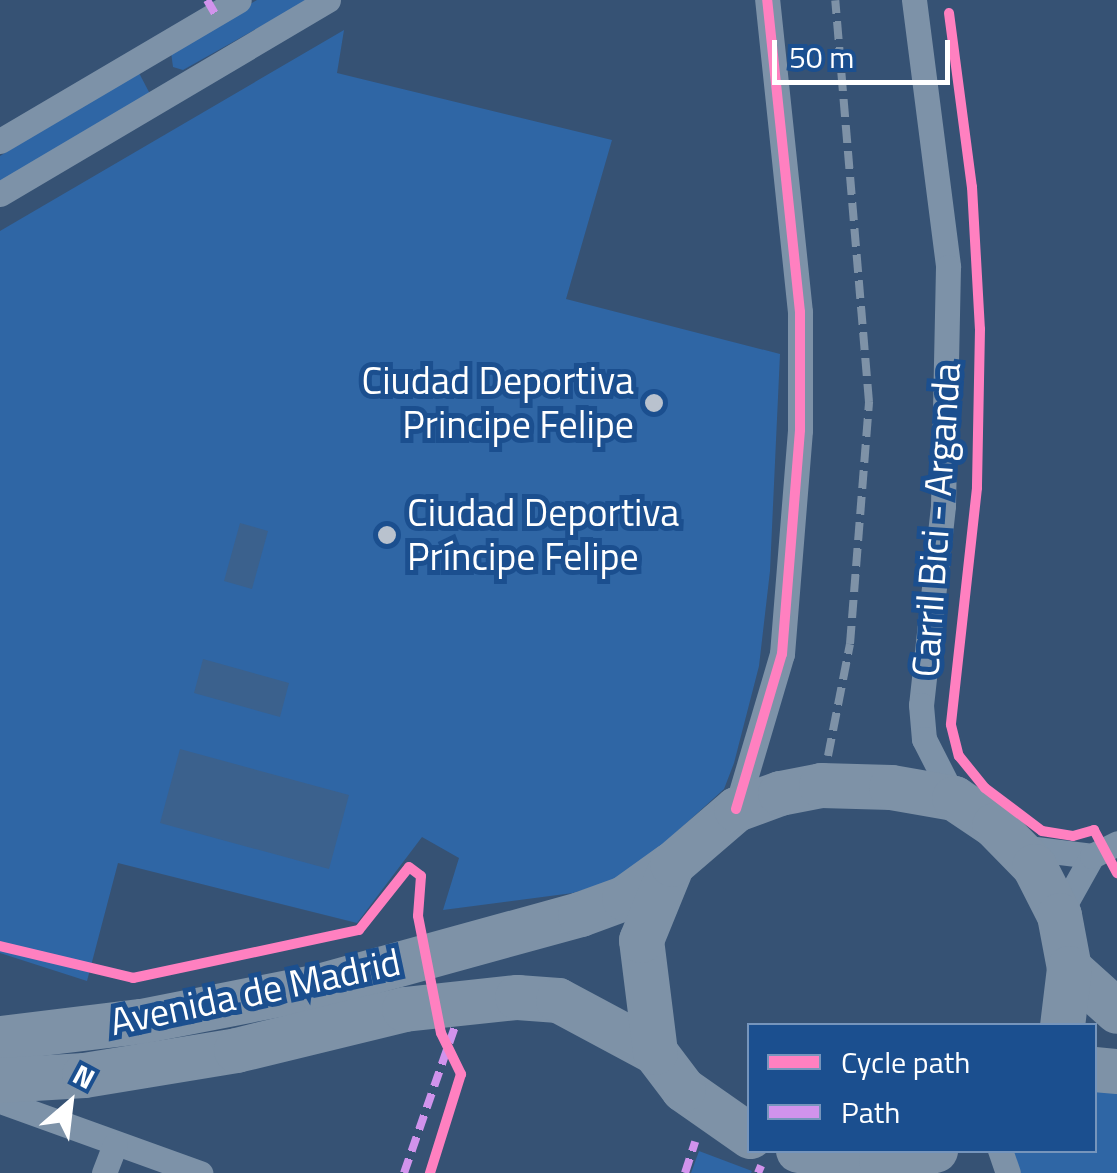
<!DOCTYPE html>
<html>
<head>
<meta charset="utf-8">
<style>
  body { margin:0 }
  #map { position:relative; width:1117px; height:1173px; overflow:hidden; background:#365274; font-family:"Titillium Web",sans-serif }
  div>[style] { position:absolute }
  .green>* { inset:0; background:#2f66a5 }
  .water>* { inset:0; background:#3b618d }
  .street>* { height:25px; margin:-12.5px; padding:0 12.5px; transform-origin:12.5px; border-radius:12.5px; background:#7d92a8 }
  .highway>* { height:45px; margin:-22.5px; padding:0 22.5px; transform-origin:22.5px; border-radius:22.5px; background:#7e92a7 }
  .rail>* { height:8px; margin-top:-4px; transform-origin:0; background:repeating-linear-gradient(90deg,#7e92a7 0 18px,transparent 0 26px) }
  .quiet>* { height:8px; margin-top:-4px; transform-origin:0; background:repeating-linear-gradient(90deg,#d193ec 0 15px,transparent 0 23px) }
  .cycleway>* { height:10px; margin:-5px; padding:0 5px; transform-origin:5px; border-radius:5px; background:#ff80c0 }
  .dots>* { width:28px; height:28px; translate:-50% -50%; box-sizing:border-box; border:5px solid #1b4f8f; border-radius:50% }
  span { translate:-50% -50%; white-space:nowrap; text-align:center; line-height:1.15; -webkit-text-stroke:10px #1b4f8f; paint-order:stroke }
  .poi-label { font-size:38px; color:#fff }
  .right { translate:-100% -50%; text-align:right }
  .left { translate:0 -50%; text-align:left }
  .street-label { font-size:38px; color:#fff }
  .legend { position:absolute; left:747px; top:1023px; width:350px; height:130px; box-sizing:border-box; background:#1b4f8f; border:2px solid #7695bc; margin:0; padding:12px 18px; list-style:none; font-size:30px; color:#fff }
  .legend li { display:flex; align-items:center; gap:20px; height:50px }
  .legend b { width:50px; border:2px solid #7695bc }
  .north { position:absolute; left:20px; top:1053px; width:100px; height:100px; -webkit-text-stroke:8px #1b4f8f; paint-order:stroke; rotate:28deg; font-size:28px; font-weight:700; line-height:40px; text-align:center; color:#fff }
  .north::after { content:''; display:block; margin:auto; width:35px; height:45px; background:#fff; clip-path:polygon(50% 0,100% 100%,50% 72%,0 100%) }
  .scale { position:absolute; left:772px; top:40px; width:178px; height:45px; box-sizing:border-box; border:5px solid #fff; border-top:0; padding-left:12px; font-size:30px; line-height:35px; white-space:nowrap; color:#fff; -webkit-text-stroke:8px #1b4f8f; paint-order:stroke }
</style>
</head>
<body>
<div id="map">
  <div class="green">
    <i style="clip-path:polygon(257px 0,308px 0,183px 70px,173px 67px,171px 52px)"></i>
    <i style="clip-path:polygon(344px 30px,337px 73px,612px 140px,566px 299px,780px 354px,770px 571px,759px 666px,734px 763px,724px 789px,628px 876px,573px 893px,443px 910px,459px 858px,422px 837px,357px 923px,118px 863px,87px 981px,0 953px,0 231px)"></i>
    <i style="clip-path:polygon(138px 71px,150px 94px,0 182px,0 156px)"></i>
    <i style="clip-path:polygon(1095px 1086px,1117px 1090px,1117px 1173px,1018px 1173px,1012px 1151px,1094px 1150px)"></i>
    <i style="clip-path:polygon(699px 1151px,752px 1171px,751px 1173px,691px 1173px)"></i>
  </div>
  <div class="water">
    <i style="clip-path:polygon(240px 523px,268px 531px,252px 589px,224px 581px)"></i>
    <i style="clip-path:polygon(203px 659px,289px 683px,280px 717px,194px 693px)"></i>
    <i style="clip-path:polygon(180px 749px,349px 795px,329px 869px,160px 823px)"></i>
  </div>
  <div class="street">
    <i style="left:914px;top:0;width:269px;rotate:82.7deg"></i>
    <i style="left:948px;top:267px;width:239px;rotate:91.2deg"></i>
    <i style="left:943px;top:506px;width:200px;rotate:96.3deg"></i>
    <i style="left:921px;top:705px;width:34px;rotate:85deg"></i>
    <i style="left:924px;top:739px;width:66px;rotate:63deg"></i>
    <i style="left:0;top:141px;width:277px;rotate:-30.5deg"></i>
    <i style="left:0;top:194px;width:381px;rotate:-30.6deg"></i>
    <i style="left:736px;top:809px;width:162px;rotate:-73.5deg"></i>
    <i style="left:782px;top:654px;width:225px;rotate:-85.4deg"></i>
    <i style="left:800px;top:430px;width:118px;rotate:-90deg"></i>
    <i style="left:800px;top:312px;width:314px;rotate:-96deg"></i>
    <i style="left:1019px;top:847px;width:74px;rotate:7deg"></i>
    <i style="left:1059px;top:915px;width:68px;rotate:-60.8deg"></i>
    <i style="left:1092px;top:856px;width:28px;rotate:-27deg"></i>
    <i style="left:0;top:1101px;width:213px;rotate:19.8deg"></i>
    <i style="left:1000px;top:1150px;width:24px;rotate:71deg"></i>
    <i style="left:104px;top:1173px;width:30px;rotate:-69deg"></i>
  </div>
  <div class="highway">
    <i style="left:1069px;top:968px;width:64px;rotate:41.9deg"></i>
    <i style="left:0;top:1038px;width:142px;rotate:-6.9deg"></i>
    <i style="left:141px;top:1021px;width:177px;rotate:-11.1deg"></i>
    <i style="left:315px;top:987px;width:275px;rotate:-15.4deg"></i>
    <i style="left:580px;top:914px;width:47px;rotate:-20deg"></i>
    <i style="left:624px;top:898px;width:57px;rotate:-35.7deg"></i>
    <i style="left:1094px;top:1069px;width:23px;rotate:5deg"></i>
    <i style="left:0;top:1080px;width:84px;rotate:-3.4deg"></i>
    <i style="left:84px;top:1075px;width:154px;rotate:-9.3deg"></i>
    <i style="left:236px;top:1050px;width:173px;rotate:-13.7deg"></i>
    <i style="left:404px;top:1009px;width:114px;rotate:-6.1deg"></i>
    <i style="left:517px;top:997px;width:41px;rotate:4.2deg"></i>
    <i style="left:558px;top:1000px;width:110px;rotate:28.2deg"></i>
    <i style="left:750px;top:1136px;width:82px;rotate:-145deg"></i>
    <i style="left:683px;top:1089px;width:46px;rotate:-127.1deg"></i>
    <i style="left:655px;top:1052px;width:113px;rotate:-97.1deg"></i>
    <i style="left:641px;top:940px;width:82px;rotate:-67.8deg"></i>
    <i style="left:672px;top:864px;width:84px;rotate:-40.7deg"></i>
    <i style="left:736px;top:809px;width:47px;rotate:-20deg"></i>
    <i style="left:780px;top:793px;width:42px;rotate:-11deg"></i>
    <i style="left:821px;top:785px;width:70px;rotate:1.6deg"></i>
    <i style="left:891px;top:787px;width:64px;rotate:9.9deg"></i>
    <i style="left:954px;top:798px;width:48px;rotate:34deg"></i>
    <i style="left:994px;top:825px;width:57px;rotate:45.7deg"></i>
    <i style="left:1034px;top:866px;width:55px;rotate:63deg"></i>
    <i style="left:1059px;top:915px;width:54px;rotate:79.3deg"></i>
    <i style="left:1069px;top:968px;width:58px;rotate:96.9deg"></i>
    <i style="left:798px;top:1150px;width:84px;rotate:6.9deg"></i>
    <i style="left:881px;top:1160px;width:55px;rotate:-10.5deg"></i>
  </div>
  <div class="rail">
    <i style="left:828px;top:756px;width:114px;rotate:-78.9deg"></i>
    <i style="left:850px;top:644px;width:243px;rotate:-85.5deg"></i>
    <i style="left:869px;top:402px;width:403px;rotate:-94.8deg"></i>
  </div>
  <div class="quiet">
    <i style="left:207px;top:0;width:16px;rotate:60deg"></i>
    <i style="left:404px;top:1173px;width:158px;rotate:-70.8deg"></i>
    <i style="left:685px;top:1173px;width:33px;rotate:-72deg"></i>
    <i style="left:758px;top:1173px;width:8px;rotate:-67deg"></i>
  </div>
  <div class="cycleway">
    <i style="left:949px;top:13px;width:176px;rotate:82.5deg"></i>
    <i style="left:972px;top:187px;width:142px;rotate:86.8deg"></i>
    <i style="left:980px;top:329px;width:159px;rotate:91.1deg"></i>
    <i style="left:977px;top:488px;width:238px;rotate:96.3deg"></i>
    <i style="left:951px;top:725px;width:32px;rotate:76deg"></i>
    <i style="left:959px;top:756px;width:41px;rotate:50.9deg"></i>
    <i style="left:985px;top:788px;width:71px;rotate:37deg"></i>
    <i style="left:1042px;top:831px;width:31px;rotate:9deg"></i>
    <i style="left:1073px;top:836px;width:22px;rotate:-16deg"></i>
    <i style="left:1094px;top:830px;width:49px;rotate:61.9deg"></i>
    <i style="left:736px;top:809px;width:162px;rotate:-73.5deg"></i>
    <i style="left:782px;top:654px;width:225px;rotate:-85.4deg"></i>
    <i style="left:800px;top:430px;width:118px;rotate:-90deg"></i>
    <i style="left:800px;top:312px;width:314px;rotate:-96deg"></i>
    <i style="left:0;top:946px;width:137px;rotate:13.5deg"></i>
    <i style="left:133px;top:978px;width:231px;rotate:-12deg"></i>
    <i style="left:359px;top:930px;width:80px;rotate:-51.6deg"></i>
    <i style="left:409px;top:867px;width:15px;rotate:37deg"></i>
    <i style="left:421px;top:876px;width:40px;rotate:94.3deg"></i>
    <i style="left:418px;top:916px;width:119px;rotate:78.9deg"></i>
    <i style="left:441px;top:1033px;width:46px;rotate:64deg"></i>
    <i style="left:461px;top:1074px;width:104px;rotate:107.4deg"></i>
  </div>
  <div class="dots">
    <i style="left:654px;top:403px;background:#b9c2ce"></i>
    <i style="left:387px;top:535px;background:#b9c2ce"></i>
  </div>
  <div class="poi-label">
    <span class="right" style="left:634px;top:403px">Ciudad Deportiva<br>Principe Felipe</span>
    <span class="left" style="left:407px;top:535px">Ciudad Deportiva<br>Príncipe Felipe</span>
  </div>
  <div class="street-label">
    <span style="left:936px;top:520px;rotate:-86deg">Carril Bici - Arganda</span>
    <span style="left:255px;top:992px;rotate:-12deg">Avenida de Madrid</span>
  </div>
  <ul class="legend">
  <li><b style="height:12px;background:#ff80c0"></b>Cycle path</li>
  <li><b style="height:12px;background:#d193ec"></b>Path</li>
  </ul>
  <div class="north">N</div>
  <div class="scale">50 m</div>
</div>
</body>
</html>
